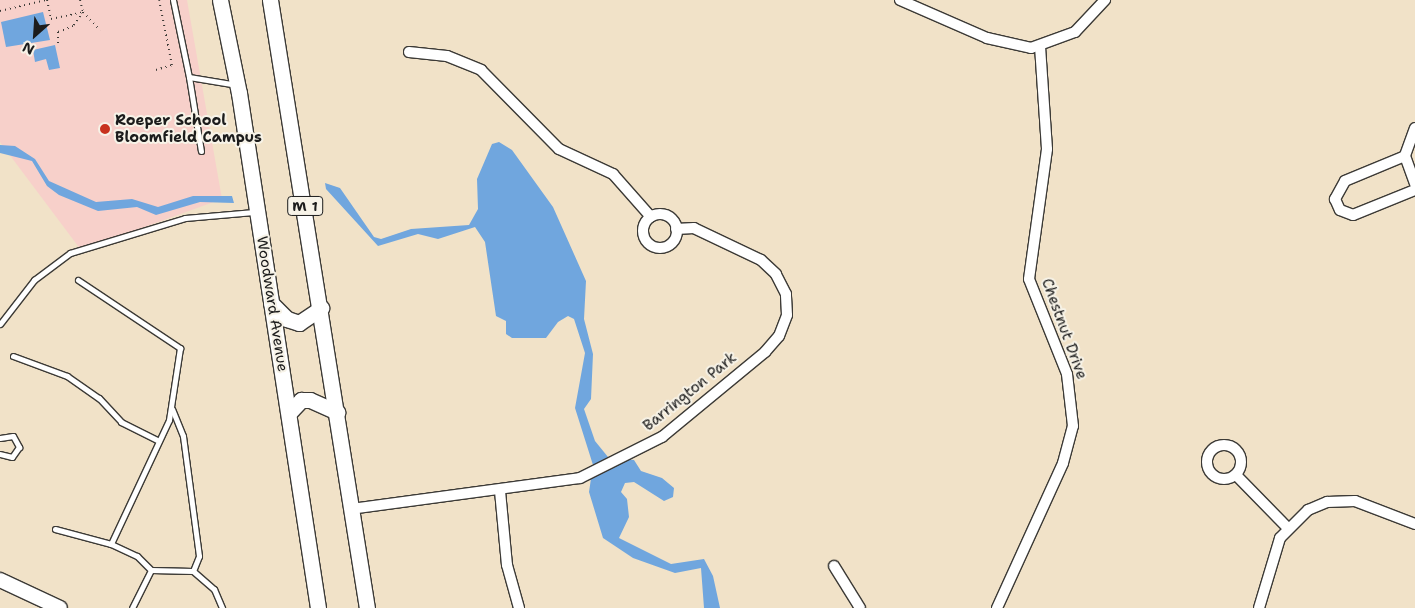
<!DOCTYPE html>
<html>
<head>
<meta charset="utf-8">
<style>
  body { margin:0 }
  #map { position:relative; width:1415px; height:608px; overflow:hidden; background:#f1e2c8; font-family:"Shantell Sans",sans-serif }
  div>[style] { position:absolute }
  .built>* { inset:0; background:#f7d0ca }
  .water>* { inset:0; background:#70a6de }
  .path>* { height:2px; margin-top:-1px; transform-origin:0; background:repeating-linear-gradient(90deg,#3c3a36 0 1px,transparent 0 5px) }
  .roads { filter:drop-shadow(1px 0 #3c3a36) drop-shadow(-1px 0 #3c3a36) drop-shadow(0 1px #3c3a36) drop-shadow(0 -1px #3c3a36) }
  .lane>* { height:5px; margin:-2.5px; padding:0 2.5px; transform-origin:2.5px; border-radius:2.5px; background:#fff }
  .street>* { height:10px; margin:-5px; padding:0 5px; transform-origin:5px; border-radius:5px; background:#fff }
  .street>.ring { margin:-5px; padding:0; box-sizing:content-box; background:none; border:10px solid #fff; border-radius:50% }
  .secondary>* { height:14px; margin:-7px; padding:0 7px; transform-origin:7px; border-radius:7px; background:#fff }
  .primary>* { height:15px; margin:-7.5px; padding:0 7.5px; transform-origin:7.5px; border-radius:7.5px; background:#fff }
  .dots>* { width:14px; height:14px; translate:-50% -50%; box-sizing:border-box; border:2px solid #f7f3e8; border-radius:50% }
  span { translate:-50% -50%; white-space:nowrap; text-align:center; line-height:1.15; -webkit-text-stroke:4px #f7f3e8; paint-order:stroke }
  .shield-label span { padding:1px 4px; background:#f7f3e8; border:1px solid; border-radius:4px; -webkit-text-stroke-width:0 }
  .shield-label { font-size:14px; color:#1c1c1c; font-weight:700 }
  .poi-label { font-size:15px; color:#1c1c1c; font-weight:700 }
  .left { translate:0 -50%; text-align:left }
  .street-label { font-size:15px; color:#1c1c1c }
  .north { position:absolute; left:10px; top:10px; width:50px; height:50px; -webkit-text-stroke:4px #f7f3e8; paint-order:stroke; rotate:206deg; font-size:14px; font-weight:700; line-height:20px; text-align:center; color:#1c1c1c }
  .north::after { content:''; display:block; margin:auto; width:18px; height:22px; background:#1c1c1c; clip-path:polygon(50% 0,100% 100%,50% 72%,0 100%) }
</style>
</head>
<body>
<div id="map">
  <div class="built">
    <i style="clip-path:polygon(0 0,187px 0,222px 199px,81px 250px,0 142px)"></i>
  </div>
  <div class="water">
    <i style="clip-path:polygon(43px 12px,50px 40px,6px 47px,1px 22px)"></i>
    <i style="clip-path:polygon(55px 45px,60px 68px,49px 70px,46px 59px,35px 62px,33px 50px)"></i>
    <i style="clip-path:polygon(499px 142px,512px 150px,553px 207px,586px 281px,584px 319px,593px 354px,591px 399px,584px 409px,595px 441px,608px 457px,634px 460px,641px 471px,662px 478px,674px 488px,673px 497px,664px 501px,634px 482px,625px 483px,621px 492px,627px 499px,629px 517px,619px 538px,671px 564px,704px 559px,713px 576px,720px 608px,704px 608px,701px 568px,675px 573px,633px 558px,603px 538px,589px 492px,593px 465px,575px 408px,585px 353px,574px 319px,568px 316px,558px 322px,546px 338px,512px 338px,506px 334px,506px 321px,496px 316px,485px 242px,475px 227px,438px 239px,418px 234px,378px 246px,326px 189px,325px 183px,340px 188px,374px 237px,381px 239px,411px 229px,469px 225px,478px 209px,477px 179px,492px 144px)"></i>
    <i style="clip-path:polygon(0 145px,15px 146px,35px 159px,49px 181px,96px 202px,132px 199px,158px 207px,193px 196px,232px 196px,234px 203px,200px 202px,156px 215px,137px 207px,98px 211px,59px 195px,47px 186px,32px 161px,0 153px)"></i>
  </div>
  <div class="path">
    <i style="left:47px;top:0;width:19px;rotate:78deg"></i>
    <i style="left:51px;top:19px;width:33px;rotate:-12deg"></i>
    <i style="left:83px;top:12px;width:17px;rotate:126deg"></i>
    <i style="left:73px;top:26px;width:16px;rotate:158deg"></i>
    <i style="left:58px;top:32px;width:11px;rotate:90deg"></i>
    <i style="left:80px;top:0;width:12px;rotate:76deg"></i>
    <i style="left:83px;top:12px;width:25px;rotate:47deg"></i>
    <i style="left:0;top:11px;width:47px;rotate:-13.4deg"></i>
    <i style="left:156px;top:70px;width:17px;rotate:-17deg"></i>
    <i style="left:172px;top:65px;width:66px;rotate:-101.3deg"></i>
  </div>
  <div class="roads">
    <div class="lane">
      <i style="left:173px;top:0;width:79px;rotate:78.3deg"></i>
      <i style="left:189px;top:77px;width:49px;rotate:9.5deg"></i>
      <i style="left:189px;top:77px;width:75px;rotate:80.8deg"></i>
      <i style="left:78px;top:280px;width:123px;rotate:33.7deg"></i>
      <i style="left:180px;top:348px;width:73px;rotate:98.7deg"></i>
      <i style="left:169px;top:420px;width:137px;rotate:115.1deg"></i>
      <i style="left:111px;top:544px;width:29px;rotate:25deg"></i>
      <i style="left:137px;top:556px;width:20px;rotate:45deg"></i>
      <i style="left:151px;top:570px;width:42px;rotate:116.6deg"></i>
      <i style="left:0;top:324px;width:56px;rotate:-52.3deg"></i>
      <i style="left:34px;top:280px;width:45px;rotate:-36.9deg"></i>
      <i style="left:70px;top:253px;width:120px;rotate:-16.9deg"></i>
      <i style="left:185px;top:218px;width:69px;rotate:-5deg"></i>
      <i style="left:13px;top:356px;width:58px;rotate:20.3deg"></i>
      <i style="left:67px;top:376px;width:39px;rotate:35deg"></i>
      <i style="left:99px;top:398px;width:33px;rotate:47deg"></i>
      <i style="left:121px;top:422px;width:42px;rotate:26.6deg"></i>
      <i style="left:0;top:438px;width:13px;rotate:-9deg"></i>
      <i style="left:13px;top:436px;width:13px;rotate:61deg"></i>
      <i style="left:19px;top:447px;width:12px;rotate:125deg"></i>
      <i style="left:12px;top:457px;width:12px;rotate:-166deg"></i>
      <i style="left:55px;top:529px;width:58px;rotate:15deg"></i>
      <i style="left:151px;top:570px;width:42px;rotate:1.4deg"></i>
      <i style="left:193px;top:571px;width:16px;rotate:-68deg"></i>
      <i style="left:199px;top:556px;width:121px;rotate:-97.6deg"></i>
      <i style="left:183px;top:436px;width:29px;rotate:-112deg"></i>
      <i style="left:193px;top:571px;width:28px;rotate:41deg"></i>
      <i style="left:214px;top:589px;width:21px;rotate:67deg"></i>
    </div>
    <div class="street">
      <i style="left:900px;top:0;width:95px;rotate:23.6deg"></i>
      <i style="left:987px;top:38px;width:45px;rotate:12.8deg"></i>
      <i style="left:1031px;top:48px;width:47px;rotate:-20deg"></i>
      <i style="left:1075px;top:32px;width:44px;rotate:-46.8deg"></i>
      <i style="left:409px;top:52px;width:38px;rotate:6deg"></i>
      <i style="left:447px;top:56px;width:37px;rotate:22deg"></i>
      <i style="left:481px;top:70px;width:111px;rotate:45.4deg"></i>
      <i style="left:559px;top:149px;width:60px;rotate:24.8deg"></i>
      <i style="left:613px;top:174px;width:57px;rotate:48.5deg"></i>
      <i style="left:1415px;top:128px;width:30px;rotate:110deg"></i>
      <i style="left:1405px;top:156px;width:30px;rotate:70deg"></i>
      <i style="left:1405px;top:156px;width:65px;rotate:157.4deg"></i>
      <i style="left:1345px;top:181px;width:21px;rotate:119deg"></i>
      <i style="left:1335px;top:199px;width:12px;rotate:66deg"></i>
      <i style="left:1340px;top:210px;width:14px;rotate:21deg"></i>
      <i style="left:1353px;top:215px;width:67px;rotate:-22deg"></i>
      <i class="ring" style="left:643px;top:214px;width:24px;height:24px"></i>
      <i class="ring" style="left:1207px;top:445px;width:24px;height:24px"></i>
      <i style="left:1236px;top:475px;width:73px;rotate:45.6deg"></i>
      <i style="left:500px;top:491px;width:74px;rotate:84.6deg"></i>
      <i style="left:507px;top:565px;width:45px;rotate:74.4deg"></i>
      <i style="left:351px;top:509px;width:231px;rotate:-7.7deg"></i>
      <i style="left:580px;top:478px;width:92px;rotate:-26.6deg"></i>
      <i style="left:662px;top:437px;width:134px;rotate:-39.5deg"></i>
      <i style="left:765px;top:352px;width:21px;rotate:-49deg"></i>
      <i style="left:779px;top:336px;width:22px;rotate:-69deg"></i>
      <i style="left:787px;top:315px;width:21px;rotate:-93deg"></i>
      <i style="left:786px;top:294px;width:22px;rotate:-117deg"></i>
      <i style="left:776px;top:274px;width:21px;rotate:-137deg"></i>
      <i style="left:761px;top:260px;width:74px;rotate:-154.5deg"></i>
      <i style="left:694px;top:228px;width:18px;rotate:177deg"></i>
      <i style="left:834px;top:566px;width:49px;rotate:58.2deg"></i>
      <i style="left:997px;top:608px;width:159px;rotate:-65.5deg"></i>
      <i style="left:1063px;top:463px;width:38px;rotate:-75deg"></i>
      <i style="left:1073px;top:426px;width:52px;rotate:-96.6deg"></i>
      <i style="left:1067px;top:374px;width:102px;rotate:-111.8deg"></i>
      <i style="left:1029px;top:279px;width:131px;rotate:-82.1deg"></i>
      <i style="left:1047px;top:149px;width:102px;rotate:-93.9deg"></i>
      <i style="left:1259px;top:608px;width:73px;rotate:-73.3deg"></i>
      <i style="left:1280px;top:538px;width:40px;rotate:-45deg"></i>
      <i style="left:1308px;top:510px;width:21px;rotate:-23deg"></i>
      <i style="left:1327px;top:502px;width:28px;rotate:-2deg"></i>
      <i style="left:1355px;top:501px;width:64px;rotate:21deg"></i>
    </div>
    <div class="secondary">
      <i style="left:0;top:580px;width:66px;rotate:25deg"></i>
    </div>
    <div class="primary">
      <i style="left:220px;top:0;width:95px;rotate:78.5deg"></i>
      <i style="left:239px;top:93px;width:521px;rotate:81.28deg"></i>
      <i style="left:270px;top:0;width:616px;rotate:80.94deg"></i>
      <i style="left:271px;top:303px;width:23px;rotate:45deg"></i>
      <i style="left:287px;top:319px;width:13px;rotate:18deg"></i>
      <i style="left:299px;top:323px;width:27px;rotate:-34deg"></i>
      <i style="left:289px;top:413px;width:18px;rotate:-47deg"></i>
      <i style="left:301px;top:400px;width:9px"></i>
      <i style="left:310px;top:400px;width:30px;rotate:24deg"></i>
    </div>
  </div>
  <div class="dots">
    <i style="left:105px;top:129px;background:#c8321e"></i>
  </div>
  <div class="shield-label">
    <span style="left:305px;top:206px">M 1</span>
  </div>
  <div class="poi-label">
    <span class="left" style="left:115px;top:129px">Roeper School<br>Bloomfield Campus</span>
  </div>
  <div class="street-label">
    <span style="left:272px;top:304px;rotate:81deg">Woodward Avenue</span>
    <span style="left:1064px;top:329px;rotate:70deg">Chestnut Drive</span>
    <span style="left:690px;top:392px;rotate:-39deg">Barrington Park</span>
  </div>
  <div class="north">N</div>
</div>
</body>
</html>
